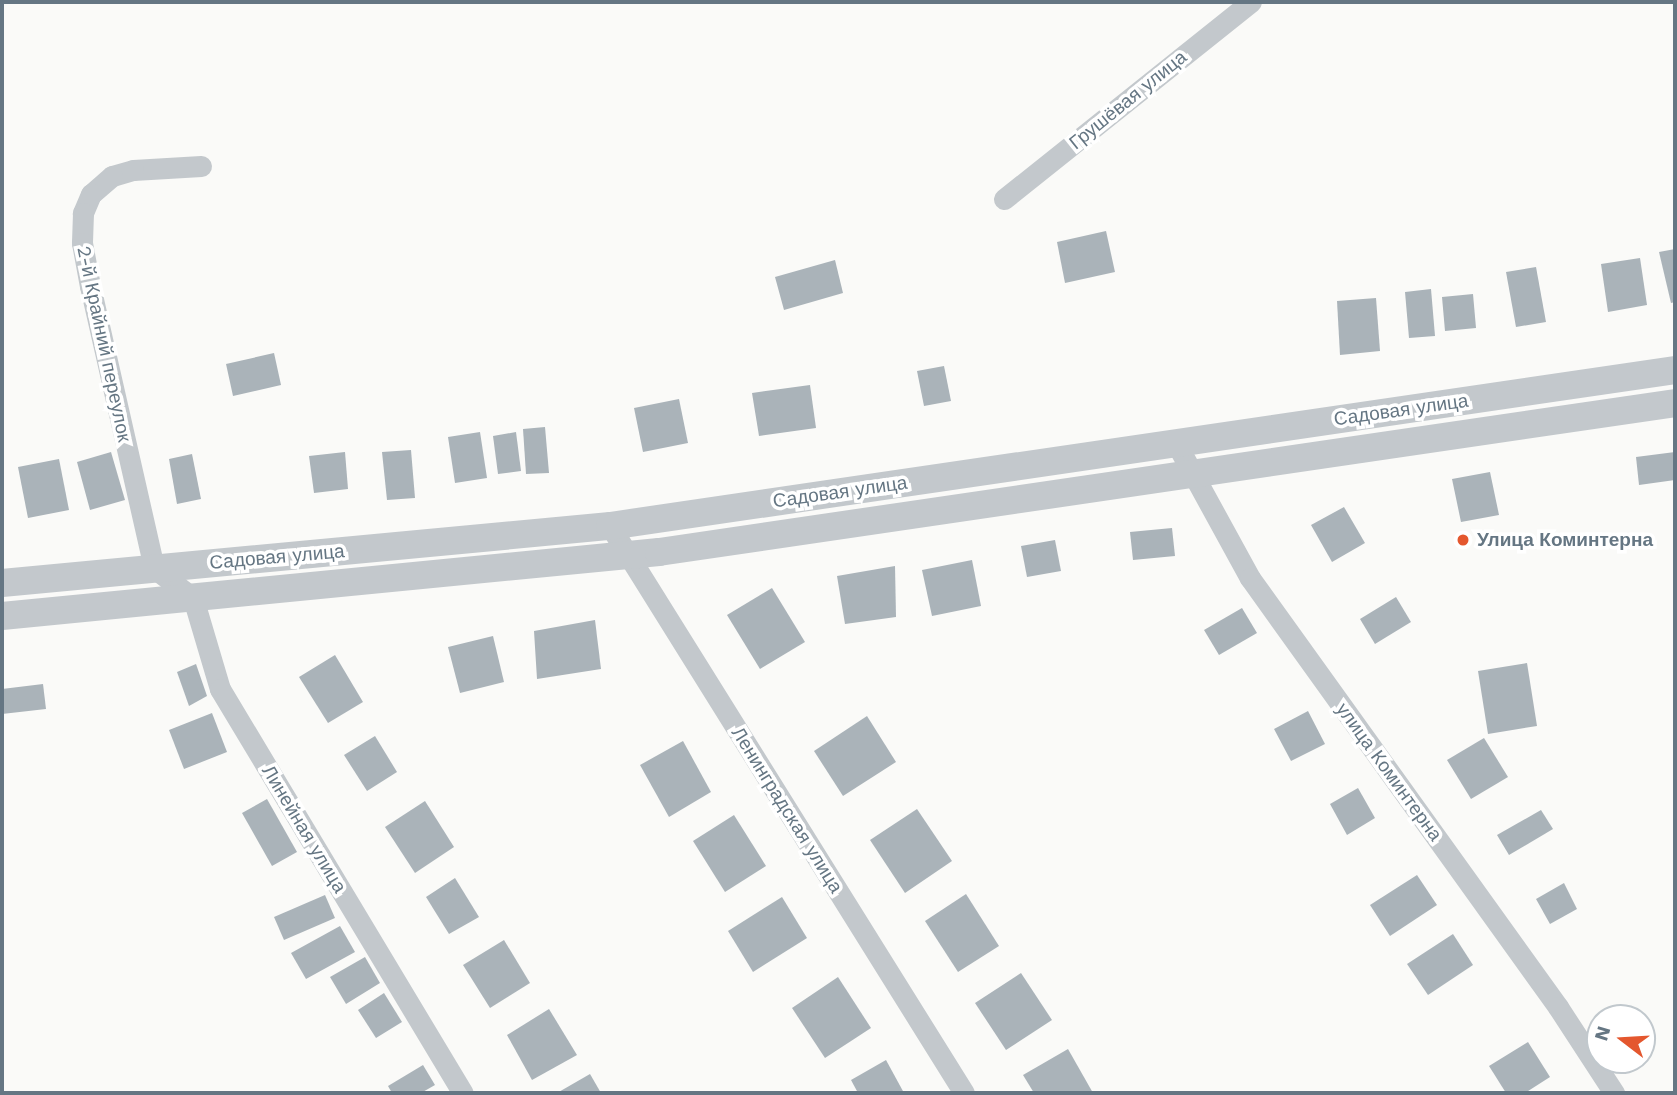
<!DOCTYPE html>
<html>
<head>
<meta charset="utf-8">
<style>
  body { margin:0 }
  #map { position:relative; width:1677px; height:1095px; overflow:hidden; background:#fafaf8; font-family:"Work Sans",sans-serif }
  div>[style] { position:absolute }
  .building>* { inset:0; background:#aab3b9 }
  .minor>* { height:21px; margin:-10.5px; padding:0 10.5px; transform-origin:10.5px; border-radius:10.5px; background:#c3c8cc }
  .tertiary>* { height:28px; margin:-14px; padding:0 14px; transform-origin:14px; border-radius:14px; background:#c3c8cc }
  .dots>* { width:19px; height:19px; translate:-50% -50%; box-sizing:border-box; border:4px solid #fff; border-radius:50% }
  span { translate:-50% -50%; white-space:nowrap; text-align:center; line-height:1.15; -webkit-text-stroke:7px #fff; paint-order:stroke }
  .street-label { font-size:19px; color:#657683 }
  .poi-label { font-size:19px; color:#657683; font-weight:700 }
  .left { translate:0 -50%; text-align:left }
  .frame { position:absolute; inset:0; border:4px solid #657683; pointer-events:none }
  .north { position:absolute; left:1586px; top:1004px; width:70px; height:70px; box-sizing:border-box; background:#fff; border:2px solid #c1c8cd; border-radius:50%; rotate:287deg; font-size:19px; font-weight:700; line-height:28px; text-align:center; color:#657683 }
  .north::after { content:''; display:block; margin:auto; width:24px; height:32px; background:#e4572e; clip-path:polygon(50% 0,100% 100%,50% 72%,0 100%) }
</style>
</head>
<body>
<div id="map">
  <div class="building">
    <i style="clip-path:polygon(1106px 231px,1115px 272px,1065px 283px,1057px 242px)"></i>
    <i style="clip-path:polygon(1675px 249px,1675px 302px,1671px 303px,1659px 252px)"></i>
    <i style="clip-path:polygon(1640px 258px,1647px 305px,1608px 312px,1601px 264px)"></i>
    <i style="clip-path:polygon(835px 260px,843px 293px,784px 310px,775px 277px)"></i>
    <i style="clip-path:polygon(1536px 267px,1546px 322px,1516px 327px,1506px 272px)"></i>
    <i style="clip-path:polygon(1431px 289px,1435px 336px,1409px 338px,1405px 292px)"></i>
    <i style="clip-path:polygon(1473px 294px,1476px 328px,1445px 331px,1442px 297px)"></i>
    <i style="clip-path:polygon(1376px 298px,1380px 351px,1340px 355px,1337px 301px)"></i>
    <i style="clip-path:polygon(274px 353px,281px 385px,233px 396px,226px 364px)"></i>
    <i style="clip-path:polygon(944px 366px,951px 401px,924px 406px,917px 371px)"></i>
    <i style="clip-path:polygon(810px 385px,816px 428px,759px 436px,752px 393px)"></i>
    <i style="clip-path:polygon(679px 399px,688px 443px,643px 452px,634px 408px)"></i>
    <i style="clip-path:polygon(545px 427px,549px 473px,526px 474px,523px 429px)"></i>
    <i style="clip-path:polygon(480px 432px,487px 478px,455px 483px,448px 437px)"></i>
    <i style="clip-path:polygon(516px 432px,521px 471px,498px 474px,493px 436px)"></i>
    <i style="clip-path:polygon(411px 450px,415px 498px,387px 500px,382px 452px)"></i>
    <i style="clip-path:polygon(111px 452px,125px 500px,90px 510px,77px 462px)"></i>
    <i style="clip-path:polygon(345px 452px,348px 489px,314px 493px,309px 456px)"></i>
    <i style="clip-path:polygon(1675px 452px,1675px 480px,1639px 485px,1636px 457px)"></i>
    <i style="clip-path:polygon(192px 454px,201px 499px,177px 504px,169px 459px)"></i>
    <i style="clip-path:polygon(59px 459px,69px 510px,28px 518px,18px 467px)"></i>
    <i style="clip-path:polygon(1490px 472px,1499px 515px,1461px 522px,1452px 479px)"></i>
    <i style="clip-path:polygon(1344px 507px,1365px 543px,1332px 562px,1311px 525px)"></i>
    <i style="clip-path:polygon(1172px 528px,1175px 556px,1133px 560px,1130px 532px)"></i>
    <i style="clip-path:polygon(1055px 540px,1061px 571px,1027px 577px,1021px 546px)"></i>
    <i style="clip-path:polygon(972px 560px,981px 606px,932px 616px,922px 570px)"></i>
    <i style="clip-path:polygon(895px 566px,896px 617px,845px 624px,837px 576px)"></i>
    <i style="clip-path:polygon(772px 588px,805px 642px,760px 669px,727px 615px)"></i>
    <i style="clip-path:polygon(1396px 597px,1411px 622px,1375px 644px,1360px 619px)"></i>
    <i style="clip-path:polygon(1242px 608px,1257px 633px,1219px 655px,1204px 630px)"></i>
    <i style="clip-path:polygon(595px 620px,601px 669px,537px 679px,534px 631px)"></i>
    <i style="clip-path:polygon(493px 636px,504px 682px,460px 693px,448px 647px)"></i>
    <i style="clip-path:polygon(335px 655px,363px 702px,328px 723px,299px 677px)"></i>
    <i style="clip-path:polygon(1527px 663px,1537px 726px,1488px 734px,1478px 671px)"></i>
    <i style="clip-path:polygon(196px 664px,207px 696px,189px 706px,177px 672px)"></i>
    <i style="clip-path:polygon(43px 684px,46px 709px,2px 714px,2px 689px)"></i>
    <i style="clip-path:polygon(1308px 711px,1325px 744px,1291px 761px,1274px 729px)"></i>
    <i style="clip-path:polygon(212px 713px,227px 752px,184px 769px,169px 730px)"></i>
    <i style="clip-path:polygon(867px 716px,896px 762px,843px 796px,814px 751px)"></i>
    <i style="clip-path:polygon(375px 736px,397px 772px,367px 791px,344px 755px)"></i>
    <i style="clip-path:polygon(1484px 738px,1508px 777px,1471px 799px,1447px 760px)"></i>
    <i style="clip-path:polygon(683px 741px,711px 792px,669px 817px,640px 765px)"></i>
    <i style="clip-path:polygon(1358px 788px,1375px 818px,1347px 835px,1330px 804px)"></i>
    <i style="clip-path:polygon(267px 799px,297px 852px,272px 866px,242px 813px)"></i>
    <i style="clip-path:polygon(425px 801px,454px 847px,415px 873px,385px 827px)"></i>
    <i style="clip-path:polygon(917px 809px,952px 861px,905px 893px,870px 840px)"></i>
    <i style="clip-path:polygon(1541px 810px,1553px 829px,1509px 855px,1497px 835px)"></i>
    <i style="clip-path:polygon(734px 815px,766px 866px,725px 892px,693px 841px)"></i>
    <i style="clip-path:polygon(1417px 875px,1437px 905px,1390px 936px,1370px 905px)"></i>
    <i style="clip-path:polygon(455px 878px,479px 917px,449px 934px,426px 897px)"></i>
    <i style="clip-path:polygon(1564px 883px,1577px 909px,1550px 924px,1536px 899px)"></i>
    <i style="clip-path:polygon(966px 894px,999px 946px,958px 972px,925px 921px)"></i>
    <i style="clip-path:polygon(325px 895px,335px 918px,284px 940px,274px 917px)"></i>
    <i style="clip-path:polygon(782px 897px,807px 938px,753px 972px,728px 931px)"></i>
    <i style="clip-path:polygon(340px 926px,355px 952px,306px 979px,291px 953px)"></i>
    <i style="clip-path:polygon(1453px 934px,1473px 965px,1428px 995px,1407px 964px)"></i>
    <i style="clip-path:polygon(504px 940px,530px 983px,490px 1008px,463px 965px)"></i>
    <i style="clip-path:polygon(365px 957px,380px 983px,346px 1004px,330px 977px)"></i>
    <i style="clip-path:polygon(1021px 973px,1052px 1020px,1006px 1050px,975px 1003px)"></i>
    <i style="clip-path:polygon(838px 977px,871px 1028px,825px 1058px,792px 1008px)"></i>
    <i style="clip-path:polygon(384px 993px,402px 1022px,376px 1038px,358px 1010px)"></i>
    <i style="clip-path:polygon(549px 1009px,577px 1055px,532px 1080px,507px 1035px)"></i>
    <i style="clip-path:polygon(1528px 1042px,1550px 1077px,1525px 1093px,1506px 1093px,1489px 1066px)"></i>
    <i style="clip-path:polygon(1068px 1049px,1093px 1093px,1034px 1093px,1023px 1075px)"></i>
    <i style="clip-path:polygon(886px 1060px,904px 1093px,858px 1093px,851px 1080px)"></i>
    <i style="clip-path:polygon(423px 1065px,435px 1085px,421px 1093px,392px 1093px,388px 1086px)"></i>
    <i style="clip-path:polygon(590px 1074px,601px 1093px,557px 1093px)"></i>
  </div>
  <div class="minor">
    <i style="left:201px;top:166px;width:68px;rotate:176.6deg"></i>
    <i style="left:133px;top:170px;width:22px;rotate:164deg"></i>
    <i style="left:112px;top:176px;width:28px;rotate:139deg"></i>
    <i style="left:91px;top:194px;width:21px;rotate:113deg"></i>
    <i style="left:83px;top:213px;width:30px;rotate:92deg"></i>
    <i style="left:82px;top:243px;width:44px;rotate:79.5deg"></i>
    <i style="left:90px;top:286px;width:289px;rotate:77.2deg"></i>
    <i style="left:154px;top:568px;width:49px;rotate:37.6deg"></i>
    <i style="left:193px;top:598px;width:95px;rotate:73.5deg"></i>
    <i style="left:220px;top:689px;width:471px;rotate:59deg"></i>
    <i style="left:1004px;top:199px;width:316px;rotate:-38.6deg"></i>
    <i style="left:1176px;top:443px;width:154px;rotate:61.3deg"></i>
    <i style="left:1250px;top:578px;width:528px;rotate:54.32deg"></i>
    <i style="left:1558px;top:1007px;width:103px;rotate:56.9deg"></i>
    <i style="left:610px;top:526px;width:668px;rotate:58.02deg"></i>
  </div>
  <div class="tertiary">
    <i style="left:2px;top:583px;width:611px;rotate:-5.36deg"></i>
    <i style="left:610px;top:526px;width:1076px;rotate:-8.33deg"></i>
    <i style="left:2px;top:616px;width:660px;rotate:-5.56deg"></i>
    <i style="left:659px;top:552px;width:1027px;rotate:-8.34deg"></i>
  </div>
  <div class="dots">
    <i style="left:1463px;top:540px;background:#e4572e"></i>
  </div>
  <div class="street-label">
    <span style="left:1128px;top:100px;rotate:-39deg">Грушёвая улица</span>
    <span style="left:104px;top:344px;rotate:78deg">2-й Крайний переулок</span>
    <span style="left:1401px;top:410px;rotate:-8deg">Садовая улица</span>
    <span style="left:840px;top:492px;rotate:-8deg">Садовая улица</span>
    <span style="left:277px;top:557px;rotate:-5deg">Садовая улица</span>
    <span style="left:1389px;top:772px;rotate:54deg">улица Коминтерна</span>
    <span style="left:787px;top:810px;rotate:58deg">Ленинградская улица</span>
    <span style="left:304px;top:829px;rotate:59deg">Линейная улица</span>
  </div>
  <div class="poi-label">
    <span class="left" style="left:1477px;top:540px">Улица Коминтерна</span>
  </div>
  <div class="frame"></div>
  <div class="north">N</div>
</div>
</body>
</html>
